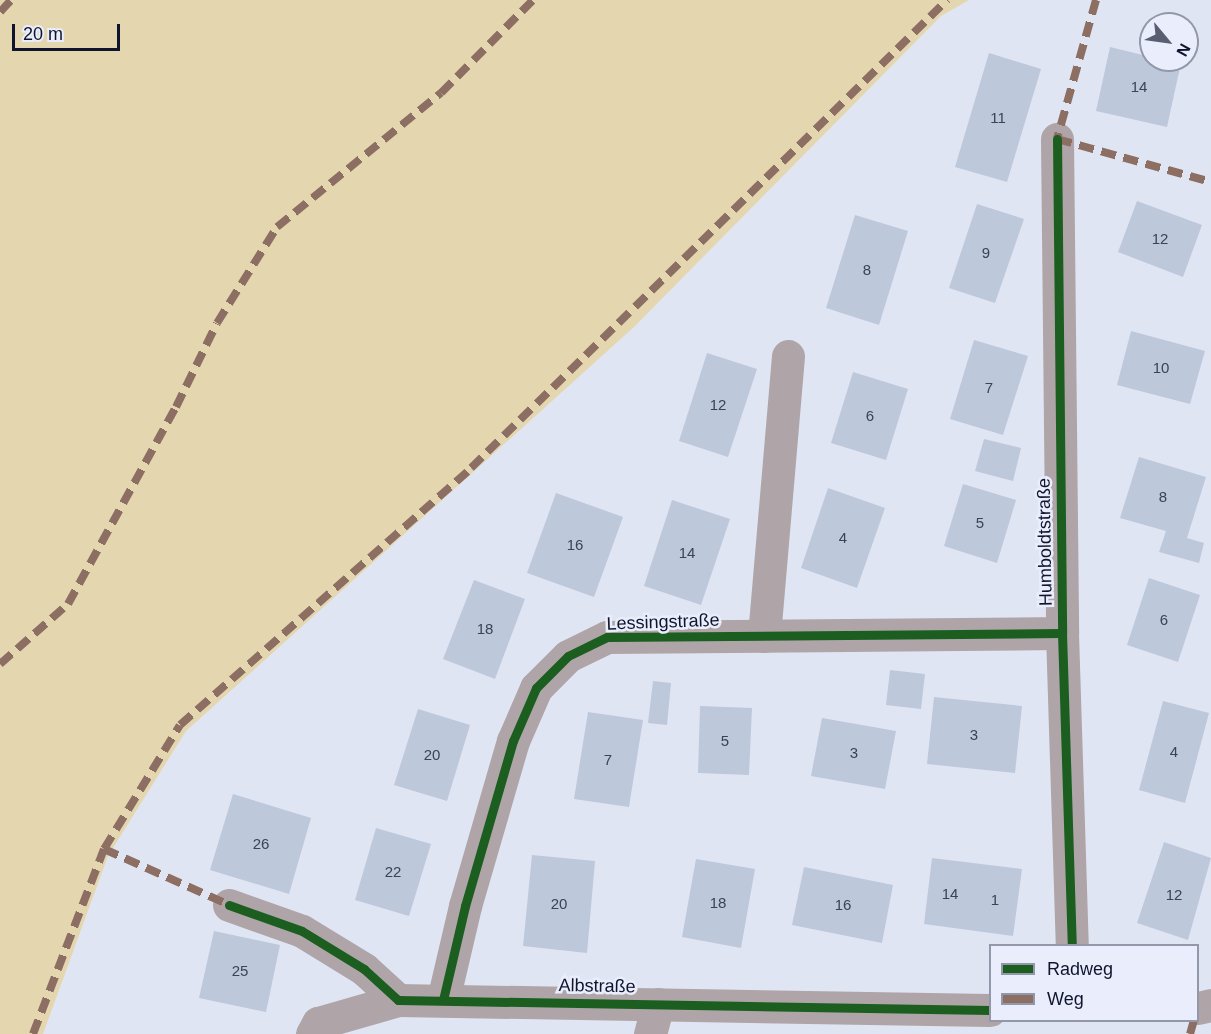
<!DOCTYPE html>
<html>
<head>
<meta charset="utf-8">
<style>
  body { margin:0 }
  #map { position:relative; width:1211px; height:1034px; overflow:hidden; background:#e0e5f4; font-family:Arial,sans-serif }
  div>[style] { position:absolute }
  .green>* { inset:0; background:#e4d7b0 }
  .building>* { inset:0; background:#bdc8da }
  .minor>* { height:33px; margin:-16.5px; padding:0 16.5px; transform-origin:16.5px; border-radius:16.5px; background:#afa5a8 }
  .quiet>* { height:8px; margin-top:-4px; transform-origin:0; background:repeating-linear-gradient(90deg,#8d6e63 0 15px,transparent 0 23px) }
  .cycleway>* { height:9px; margin:-4.5px; padding:0 4.5px; transform-origin:4.5px; border-radius:4.5px; background:#1b5e20 }
  span { translate:-50% -50%; white-space:nowrap; text-align:center; line-height:1.15; -webkit-text-stroke:5px #eaeefc; paint-order:stroke }
  .number-label { font-size:15px; color:#3b4259 }
  .number-label span { -webkit-text-stroke-width:0 }
  .street-label { font-size:18px; color:#10152e }
  .legend { position:absolute; left:989px; top:944px; width:210px; height:78px; box-sizing:border-box; background:#eaeefc; border:2px solid #9397aa; margin:0; padding:8px 10px; list-style:none; font-size:18px; color:#10152e }
  .legend li { display:flex; align-items:center; gap:12px; height:30px }
  .legend b { width:30px; border:2px solid #9397aa }
  .north { position:absolute; left:1139px; top:12px; width:60px; height:60px; box-sizing:border-box; background:#eaeefc; border:2px solid #9397aa; border-radius:50%; rotate:119deg; font-size:16px; font-weight:700; line-height:24px; text-align:center; color:#10152e }
  .north::after { content:''; display:block; margin:auto; width:21px; height:27px; background:#595e73; clip-path:polygon(50% 0,100% 100%,50% 72%,0 100%) }
  .scale { position:absolute; left:12px; top:24px; width:108px; height:27px; box-sizing:border-box; border:3px solid #10152e; border-top:0; padding-left:8px; font-size:18px; line-height:21px; white-space:nowrap; color:#10152e; -webkit-text-stroke:4px #eaeefc; paint-order:stroke }
</style>
</head>
<body>
<div id="map">
  <div class="green">
    <i style="clip-path:polygon(0 0,969px 0,941px 16px,634px 327px,186px 731px,108px 856px,43px 1034px,0 1034px)"></i>
  </div>
  <div class="building">
    <i style="clip-path:polygon(1110px 47px,1151px 57px,1151px 60px,1181px 63px,1167px 127px,1096px 111px)"></i>
    <i style="clip-path:polygon(989px 53px,1041px 69px,1007px 182px,955px 167px)"></i>
    <i style="clip-path:polygon(1137px 201px,1202px 225px,1183px 277px,1118px 252px)"></i>
    <i style="clip-path:polygon(977px 204px,1024px 219px,995px 303px,949px 288px)"></i>
    <i style="clip-path:polygon(855px 215px,908px 231px,879px 325px,826px 308px)"></i>
    <i style="clip-path:polygon(1131px 331px,1205px 351px,1190px 404px,1117px 385px)"></i>
    <i style="clip-path:polygon(974px 340px,1028px 356px,1003px 435px,950px 419px)"></i>
    <i style="clip-path:polygon(707px 353px,757px 369px,728px 457px,679px 441px)"></i>
    <i style="clip-path:polygon(853px 372px,908px 389px,886px 460px,831px 443px)"></i>
    <i style="clip-path:polygon(984px 439px,1021px 448px,1013px 481px,975px 471px)"></i>
    <i style="clip-path:polygon(1139px 457px,1206px 477px,1187px 538px,1204px 543px,1199px 563px,1159px 552px,1166px 531px,1120px 518px)"></i>
    <i style="clip-path:polygon(963px 484px,1016px 500px,997px 563px,944px 546px)"></i>
    <i style="clip-path:polygon(828px 488px,885px 508px,857px 588px,801px 568px)"></i>
    <i style="clip-path:polygon(556px 493px,623px 517px,594px 597px,527px 573px)"></i>
    <i style="clip-path:polygon(672px 500px,730px 519px,701px 605px,644px 586px)"></i>
    <i style="clip-path:polygon(1149px 578px,1200px 595px,1178px 662px,1127px 645px)"></i>
    <i style="clip-path:polygon(474px 580px,525px 599px,495px 679px,443px 659px)"></i>
    <i style="clip-path:polygon(890px 670px,925px 674px,921px 709px,886px 705px)"></i>
    <i style="clip-path:polygon(653px 681px,671px 683px,667px 725px,648px 723px)"></i>
    <i style="clip-path:polygon(934px 697px,1022px 706px,1015px 773px,927px 764px)"></i>
    <i style="clip-path:polygon(1163px 701px,1209px 713px,1185px 803px,1139px 790px)"></i>
    <i style="clip-path:polygon(700px 706px,752px 708px,749px 775px,698px 773px)"></i>
    <i style="clip-path:polygon(418px 709px,470px 725px,447px 801px,394px 785px)"></i>
    <i style="clip-path:polygon(588px 712px,643px 720px,629px 807px,574px 799px)"></i>
    <i style="clip-path:polygon(822px 718px,896px 731px,885px 789px,811px 776px)"></i>
    <i style="clip-path:polygon(233px 794px,311px 818px,289px 894px,210px 870px)"></i>
    <i style="clip-path:polygon(376px 828px,431px 844px,409px 916px,355px 900px)"></i>
    <i style="clip-path:polygon(1164px 842px,1211px 858px,1188px 940px,1137px 923px)"></i>
    <i style="clip-path:polygon(532px 855px,595px 861px,587px 953px,523px 946px)"></i>
    <i style="clip-path:polygon(932px 858px,1022px 869px,1013px 936px,924px 924px)"></i>
    <i style="clip-path:polygon(696px 859px,755px 869px,741px 948px,682px 937px)"></i>
    <i style="clip-path:polygon(804px 867px,893px 885px,882px 943px,792px 925px)"></i>
    <i style="clip-path:polygon(214px 931px,280px 945px,266px 1012px,199px 998px)"></i>
  </div>
  <div class="minor">
    <i style="left:1057px;top:139px;width:494px;rotate:89.4deg"></i>
    <i style="left:1062px;top:633px;width:313px;rotate:88.2deg"></i>
    <i style="left:764px;top:636px;width:281px;rotate:-85.1deg"></i>
    <i style="left:229px;top:905px;width:77px;rotate:19.6deg"></i>
    <i style="left:302px;top:931px;width:73px;rotate:31.5deg"></i>
    <i style="left:364px;top:969px;width:46px;rotate:42.4deg"></i>
    <i style="left:398px;top:1000px;width:592px;rotate:0.97deg"></i>
    <i style="left:443px;top:1000px;width:97px;rotate:-76.8deg"></i>
    <i style="left:465px;top:906px;width:172px;rotate:-73.8deg"></i>
    <i style="left:513px;top:741px;width:58px;rotate:-66.5deg"></i>
    <i style="left:536px;top:688px;width:45px;rotate:-45deg"></i>
    <i style="left:568px;top:656px;width:43px;rotate:-26deg"></i>
    <i style="left:607px;top:637px;width:455px;rotate:-0.5deg"></i>
    <i style="left:1198px;top:1008px;width:13px;rotate:-13deg"></i>
    <i style="left:312px;top:1034px;width:13px;rotate:-61deg"></i>
    <i style="left:318px;top:1023px;width:83px;rotate:-16deg"></i>
    <i style="left:650px;top:1034px;width:31px;rotate:-75deg"></i>
  </div>
  <div class="quiet">
    <i style="left:1096px;top:0;width:144px;rotate:105.7deg"></i>
    <i style="left:1057px;top:139px;width:160px;rotate:15.6deg"></i>
    <i style="left:0;top:12px;width:16px;rotate:-47deg"></i>
    <i style="left:0;top:664px;width:91px;rotate:-41.4deg"></i>
    <i style="left:68px;top:604px;width:225px;rotate:-61.3deg"></i>
    <i style="left:176px;top:407px;width:93px;rotate:-64deg"></i>
    <i style="left:217px;top:323px;width:113px;rotate:-58deg"></i>
    <i style="left:277px;top:227px;width:212px;rotate:-39.3deg"></i>
    <i style="left:441px;top:93px;width:131px;rotate:-45.3deg"></i>
    <i style="left:104px;top:849px;width:137px;rotate:24.1deg"></i>
    <i style="left:33px;top:1034px;width:198px;rotate:-69deg"></i>
    <i style="left:104px;top:849px;width:145px;rotate:-58.5deg"></i>
    <i style="left:180px;top:725px;width:388px;rotate:-41.4deg"></i>
    <i style="left:471px;top:468px;width:668px;rotate:-44.51deg"></i>
    <i style="left:1190px;top:1034px;width:15px;rotate:-74deg"></i>
  </div>
  <div class="cycleway">
    <i style="left:1057px;top:139px;width:494px;rotate:89.4deg"></i>
    <i style="left:1062px;top:633px;width:313px;rotate:88.2deg"></i>
    <i style="left:229px;top:905px;width:77px;rotate:19.6deg"></i>
    <i style="left:302px;top:931px;width:73px;rotate:31.5deg"></i>
    <i style="left:364px;top:969px;width:46px;rotate:42.4deg"></i>
    <i style="left:398px;top:1000px;width:592px;rotate:0.97deg"></i>
    <i style="left:443px;top:1000px;width:97px;rotate:-76.8deg"></i>
    <i style="left:465px;top:906px;width:172px;rotate:-73.8deg"></i>
    <i style="left:513px;top:741px;width:58px;rotate:-66.5deg"></i>
    <i style="left:536px;top:688px;width:45px;rotate:-45deg"></i>
    <i style="left:568px;top:656px;width:43px;rotate:-26deg"></i>
    <i style="left:607px;top:637px;width:455px;rotate:-0.5deg"></i>
  </div>
  <div class="number-label">
    <span style="left:1139px;top:87px">14</span>
    <span style="left:998px;top:118px">11</span>
    <span style="left:1160px;top:239px">12</span>
    <span style="left:986px;top:253px">9</span>
    <span style="left:867px;top:270px">8</span>
    <span style="left:1161px;top:368px">10</span>
    <span style="left:989px;top:388px">7</span>
    <span style="left:718px;top:405px">12</span>
    <span style="left:870px;top:416px">6</span>
    <span style="left:1163px;top:497px">8</span>
    <span style="left:980px;top:523px">5</span>
    <span style="left:843px;top:538px">4</span>
    <span style="left:575px;top:545px">16</span>
    <span style="left:687px;top:553px">14</span>
    <span style="left:1164px;top:620px">6</span>
    <span style="left:485px;top:629px">18</span>
    <span style="left:974px;top:735px">3</span>
    <span style="left:725px;top:741px">5</span>
    <span style="left:1174px;top:752px">4</span>
    <span style="left:854px;top:753px">3</span>
    <span style="left:432px;top:755px">20</span>
    <span style="left:608px;top:760px">7</span>
    <span style="left:261px;top:844px">26</span>
    <span style="left:393px;top:872px">22</span>
    <span style="left:950px;top:894px">14</span>
    <span style="left:1174px;top:895px">12</span>
    <span style="left:995px;top:900px">1</span>
    <span style="left:718px;top:903px">18</span>
    <span style="left:559px;top:904px">20</span>
    <span style="left:843px;top:905px">16</span>
    <span style="left:240px;top:971px">25</span>
  </div>
  <div class="street-label">
    <span style="left:1045px;top:542px;rotate:-91deg">Humboldtstraße</span>
    <span style="left:663px;top:622px;rotate:-2deg">Lessingstraße</span>
    <span style="left:597px;top:986px;rotate:1deg">Albstraße</span>
  </div>
  <ul class="legend">
  <li><b style="height:8px;background:#1b5e20"></b>Radweg</li>
  <li><b style="height:8px;background:#8d6e63"></b>Weg</li>
  </ul>
  <div class="north">N</div>
  <div class="scale">20 m</div>
</div>
</body>
</html>
